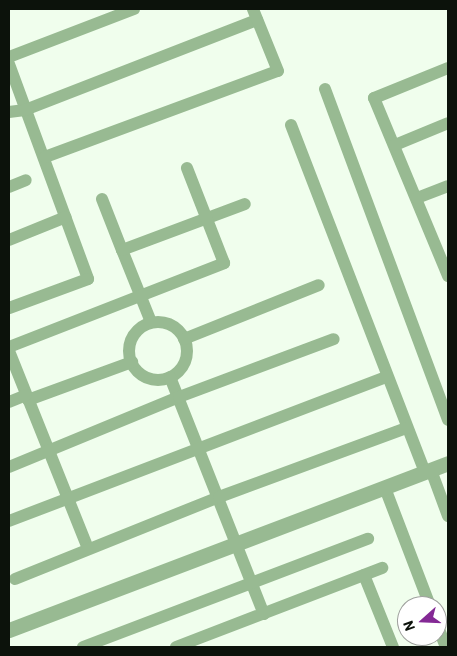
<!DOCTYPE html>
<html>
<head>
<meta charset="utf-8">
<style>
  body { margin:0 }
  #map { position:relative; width:457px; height:656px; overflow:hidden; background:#f0feed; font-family:Barlow,sans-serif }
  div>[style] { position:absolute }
  .minor>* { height:12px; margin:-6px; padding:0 6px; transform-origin:6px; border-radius:6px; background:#98ba92 }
  .minor>.ring { margin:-6px; padding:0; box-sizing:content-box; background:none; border:12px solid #98ba92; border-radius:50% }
  .tertiary>* { height:15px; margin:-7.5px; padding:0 7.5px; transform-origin:7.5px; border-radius:7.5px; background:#98ba92 }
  span { translate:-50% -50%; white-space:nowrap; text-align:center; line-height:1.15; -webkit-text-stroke:5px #fff; paint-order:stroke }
  .frame { position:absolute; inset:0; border:10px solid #0c120b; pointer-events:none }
  .north { position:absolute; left:397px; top:596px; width:50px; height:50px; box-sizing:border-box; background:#fff; border:1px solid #9ea09d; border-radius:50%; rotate:250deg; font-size:14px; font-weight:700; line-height:20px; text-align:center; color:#0c120b }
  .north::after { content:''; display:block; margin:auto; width:18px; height:22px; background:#842995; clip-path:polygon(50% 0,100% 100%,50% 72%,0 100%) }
</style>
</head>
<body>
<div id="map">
  <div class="minor">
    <i style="left:9px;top:57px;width:134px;rotate:-21deg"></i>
    <i style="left:9px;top:64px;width:229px;rotate:69.8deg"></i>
    <i style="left:88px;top:279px;width:84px;rotate:159.8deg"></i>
    <i style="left:448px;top:68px;width:80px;rotate:157.9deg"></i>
    <i style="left:374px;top:98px;width:193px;rotate:67.4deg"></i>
    <i style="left:325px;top:89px;width:353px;rotate:69.6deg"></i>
    <i style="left:9px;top:112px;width:16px;rotate:-7deg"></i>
    <i style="left:25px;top:110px;width:249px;rotate:-21.2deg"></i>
    <i style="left:291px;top:125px;width:372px;rotate:68.9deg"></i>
    <i style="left:395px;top:145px;width:57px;rotate:-22.5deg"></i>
    <i style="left:45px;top:157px;width:248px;rotate:-20.3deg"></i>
    <i style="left:278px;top:71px;width:67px;rotate:-112deg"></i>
    <i style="left:9px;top:187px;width:18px;rotate:-22deg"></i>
    <i style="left:417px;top:198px;width:33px;rotate:-21deg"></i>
    <i style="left:102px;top:199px;width:55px;rotate:68.6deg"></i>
    <i style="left:9px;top:240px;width:61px;rotate:-22deg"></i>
    <i style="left:151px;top:322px;width:78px;rotate:-111.9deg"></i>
    <i style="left:122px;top:250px;width:131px;rotate:-20.5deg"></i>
    <i class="ring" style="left:129px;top:322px;width:46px;height:46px"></i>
    <i style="left:184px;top:339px;width:145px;rotate:-21.8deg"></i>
    <i style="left:9px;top:347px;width:231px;rotate:-21.3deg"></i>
    <i style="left:224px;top:263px;width:102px;rotate:-111.3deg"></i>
    <i style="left:9px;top:351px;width:213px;rotate:68.2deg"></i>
    <i style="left:170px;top:377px;width:255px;rotate:68.4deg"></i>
    <i style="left:28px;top:400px;width:111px;rotate:-20.1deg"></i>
    <i style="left:9px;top:402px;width:18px;rotate:-22deg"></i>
    <i style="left:9px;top:467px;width:184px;rotate:-22.4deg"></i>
    <i style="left:179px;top:397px;width:165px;rotate:-20.5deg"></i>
    <i style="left:431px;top:470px;width:49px;rotate:69.7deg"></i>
    <i style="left:385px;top:488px;width:126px;rotate:69.1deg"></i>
    <i style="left:9px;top:521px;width:404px;rotate:-20.9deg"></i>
    <i style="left:364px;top:575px;width:78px;rotate:68.1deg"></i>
    <i style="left:15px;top:579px;width:220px;rotate:-21.9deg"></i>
    <i style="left:219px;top:497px;width:200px;rotate:-20.2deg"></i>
    <i style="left:437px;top:624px;width:25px;rotate:69deg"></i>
    <i style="left:83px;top:647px;width:305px;rotate:-20.8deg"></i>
    <i style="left:176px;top:647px;width:221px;rotate:-21deg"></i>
  </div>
  <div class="tertiary">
    <i style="left:9px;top:630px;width:470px;rotate:-20.8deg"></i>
  </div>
  <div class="frame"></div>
  <div class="north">N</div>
</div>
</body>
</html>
